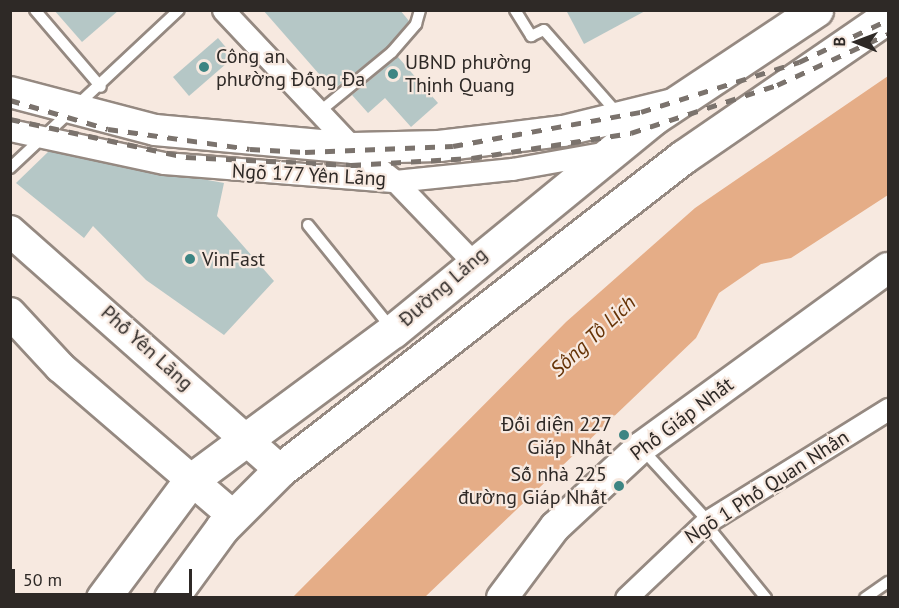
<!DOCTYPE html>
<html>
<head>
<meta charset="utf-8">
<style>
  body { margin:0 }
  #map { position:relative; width:899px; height:608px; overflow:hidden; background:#f7e9e0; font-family:"PT Sans",sans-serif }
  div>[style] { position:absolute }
  .water>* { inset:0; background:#e5ad87 }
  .building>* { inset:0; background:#b5c7c6 }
  .roads { filter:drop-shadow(2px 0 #958981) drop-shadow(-2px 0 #958981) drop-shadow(0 2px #958981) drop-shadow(0 -2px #958981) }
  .lane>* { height:10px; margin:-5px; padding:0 5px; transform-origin:5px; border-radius:5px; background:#fff }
  .street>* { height:21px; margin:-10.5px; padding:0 10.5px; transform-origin:10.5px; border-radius:10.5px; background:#fff }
  .secondary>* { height:30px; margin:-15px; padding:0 15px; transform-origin:15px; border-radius:15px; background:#fff }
  .primary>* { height:33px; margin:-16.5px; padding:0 16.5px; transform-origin:16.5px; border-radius:16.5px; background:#fff }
  .rail>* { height:4.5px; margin-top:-2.25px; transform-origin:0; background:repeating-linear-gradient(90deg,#7b736d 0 10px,transparent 0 20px) }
  .dots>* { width:16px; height:16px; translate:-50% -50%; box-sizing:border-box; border:3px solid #f7e9e0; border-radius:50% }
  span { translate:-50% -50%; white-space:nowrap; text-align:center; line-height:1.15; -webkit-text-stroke:4.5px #f7e9e0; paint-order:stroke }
  .poi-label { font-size:20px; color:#2e2926 }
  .left { translate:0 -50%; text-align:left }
  .right { translate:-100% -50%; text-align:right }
  .street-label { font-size:20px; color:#2e2926 }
  .water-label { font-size:21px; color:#663306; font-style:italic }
  .frame { position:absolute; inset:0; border:12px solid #2e2926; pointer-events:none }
  .north { position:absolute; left:827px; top:12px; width:60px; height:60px; -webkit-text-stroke:4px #f7e9e0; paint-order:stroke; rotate:271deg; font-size:16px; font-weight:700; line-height:24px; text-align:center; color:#2e2926 }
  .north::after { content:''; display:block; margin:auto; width:21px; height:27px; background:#2e2926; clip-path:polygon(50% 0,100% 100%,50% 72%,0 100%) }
  .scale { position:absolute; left:12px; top:569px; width:180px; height:27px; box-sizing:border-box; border:3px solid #2e2926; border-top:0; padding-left:8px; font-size:18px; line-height:21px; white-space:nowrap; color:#2e2926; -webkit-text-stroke:4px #f7e9e0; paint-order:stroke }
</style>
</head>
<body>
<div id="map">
  <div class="water">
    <i style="clip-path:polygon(888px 76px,888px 195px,791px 258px,761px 264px,719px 293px,696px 338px,425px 597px,293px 597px,566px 322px,695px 208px)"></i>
  </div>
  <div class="building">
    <i style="clip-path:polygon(54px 10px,119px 10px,82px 42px)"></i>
    <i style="clip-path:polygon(263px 10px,400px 10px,409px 21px,387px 47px,333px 90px)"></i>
    <i style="clip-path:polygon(566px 10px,647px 10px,584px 44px)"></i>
    <i style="clip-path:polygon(218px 38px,234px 57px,189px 96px,173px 77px)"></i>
    <i style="clip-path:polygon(398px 57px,438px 103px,411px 127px,385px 98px,368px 113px,352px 95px)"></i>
    <i style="clip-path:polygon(49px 151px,224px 183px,217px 216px,274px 281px,224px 335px,146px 280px,93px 226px,84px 238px,16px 183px)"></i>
  </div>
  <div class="roads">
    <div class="lane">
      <i style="left:35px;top:10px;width:101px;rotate:49.4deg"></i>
      <i style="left:515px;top:10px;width:31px;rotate:58deg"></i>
      <i style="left:531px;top:36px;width:14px;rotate:-25deg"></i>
      <i style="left:544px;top:30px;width:113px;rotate:48.6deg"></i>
      <i style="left:319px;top:112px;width:94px;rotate:-39.4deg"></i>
      <i style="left:392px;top:52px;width:37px;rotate:-49deg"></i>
      <i style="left:416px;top:24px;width:15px;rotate:-74deg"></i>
      <i style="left:10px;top:168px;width:231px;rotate:-43.1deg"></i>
      <i style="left:308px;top:225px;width:132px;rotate:51.1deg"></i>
      <i style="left:643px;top:450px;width:96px;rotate:47.5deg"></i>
      <i style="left:705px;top:523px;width:97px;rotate:50.9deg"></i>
      <i style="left:865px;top:598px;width:28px;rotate:-35deg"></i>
    </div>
    <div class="street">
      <i style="left:223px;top:10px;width:190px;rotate:46.7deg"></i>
      <i style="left:353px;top:148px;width:53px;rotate:38.2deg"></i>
      <i style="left:395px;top:181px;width:111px;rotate:46.1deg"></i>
      <i style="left:10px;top:130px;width:157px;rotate:12.1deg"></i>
      <i style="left:164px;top:163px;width:232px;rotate:4.5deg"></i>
      <i style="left:395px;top:181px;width:118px;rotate:-5.9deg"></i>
      <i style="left:512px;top:169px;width:97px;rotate:-10.1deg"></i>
      <i style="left:626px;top:598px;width:109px;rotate:-43.5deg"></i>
      <i style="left:705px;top:523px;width:216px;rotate:-31.9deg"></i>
    </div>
    <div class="secondary">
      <i style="left:10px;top:92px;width:150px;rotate:14.7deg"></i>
      <i style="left:155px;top:130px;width:199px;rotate:5.2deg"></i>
      <i style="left:353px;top:148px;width:86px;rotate:-1.3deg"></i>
      <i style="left:439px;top:146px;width:125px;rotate:-6.9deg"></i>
      <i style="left:563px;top:131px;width:110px;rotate:-13.7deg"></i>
      <i style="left:10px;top:231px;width:361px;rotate:41.5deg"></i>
      <i style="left:10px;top:313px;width:74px;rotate:47.2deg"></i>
      <i style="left:60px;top:367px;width:228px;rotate:40.7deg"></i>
      <i style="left:502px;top:598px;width:89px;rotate:-53.3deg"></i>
      <i style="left:555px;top:527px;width:116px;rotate:-42.9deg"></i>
      <i style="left:640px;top:448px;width:306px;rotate:-36deg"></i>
    </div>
    <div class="primary">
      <i style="left:103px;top:598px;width:146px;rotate:-53.4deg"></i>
      <i style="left:190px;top:481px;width:252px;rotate:-36.5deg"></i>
      <i style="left:393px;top:331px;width:335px;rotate:-39.3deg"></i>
      <i style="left:652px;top:119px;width:197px;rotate:-33.6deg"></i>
      <i style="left:171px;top:598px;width:87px;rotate:-53.9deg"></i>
      <i style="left:222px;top:528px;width:82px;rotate:-45deg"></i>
      <i style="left:280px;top:470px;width:510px;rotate:-37.84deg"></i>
      <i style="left:683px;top:157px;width:249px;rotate:-34.5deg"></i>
    </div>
  </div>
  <div class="rail">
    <i style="left:10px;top:100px;width:102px;rotate:16.5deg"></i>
    <i style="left:108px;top:129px;width:143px;rotate:8deg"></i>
    <i style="left:250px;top:149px;width:55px;rotate:3.1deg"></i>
    <i style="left:305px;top:152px;width:148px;rotate:-2.3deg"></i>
    <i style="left:453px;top:146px;width:191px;rotate:-10.3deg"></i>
    <i style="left:641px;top:112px;width:166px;rotate:-17.6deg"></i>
    <i style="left:799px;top:62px;width:98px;rotate:-25.3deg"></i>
    <i style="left:10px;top:119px;width:180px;rotate:12.2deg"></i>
    <i style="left:186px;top:157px;width:165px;rotate:2.8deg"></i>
    <i style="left:351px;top:165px;width:121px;rotate:-3.3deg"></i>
    <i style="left:472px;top:158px;width:161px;rotate:-8.9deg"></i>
    <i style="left:631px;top:133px;width:154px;rotate:-18.2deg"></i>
    <i style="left:777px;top:85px;width:122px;rotate:-24.7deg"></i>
  </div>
  <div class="dots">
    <i style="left:204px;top:67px;background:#3d8583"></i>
    <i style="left:393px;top:74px;background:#3d8583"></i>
    <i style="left:190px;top:259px;background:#3d8583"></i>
    <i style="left:624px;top:435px;background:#3d8583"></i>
    <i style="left:619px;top:486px;background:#3d8583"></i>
  </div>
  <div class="poi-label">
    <span class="left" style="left:216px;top:68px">Công an<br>phường Đống Đa</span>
    <span class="left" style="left:405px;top:74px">UBND phường<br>Thịnh Quang</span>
    <span class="left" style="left:202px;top:259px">VinFast</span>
    <span class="right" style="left:612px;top:436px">Đối diện 227<br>Giáp Nhất</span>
    <span class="right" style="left:607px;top:486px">Số nhà 225<br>đường Giáp Nhất</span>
  </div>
  <div class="street-label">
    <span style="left:309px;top:175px;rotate:3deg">Ngõ 177 Yên Lãng</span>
    <span style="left:443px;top:287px;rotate:-41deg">Đường Láng</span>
    <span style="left:147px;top:348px;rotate:42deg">Phố Yên Lãng</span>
    <span style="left:682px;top:419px;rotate:-37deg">Phố Giáp Nhất</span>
    <span style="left:767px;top:487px;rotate:-33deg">Ngõ 1 Phố Quan Nhân</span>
  </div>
  <div class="water-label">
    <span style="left:593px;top:336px;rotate:-43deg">Sông Tô Lịch</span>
  </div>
  <div class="frame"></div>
  <div class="north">B</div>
  <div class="scale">50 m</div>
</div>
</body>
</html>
